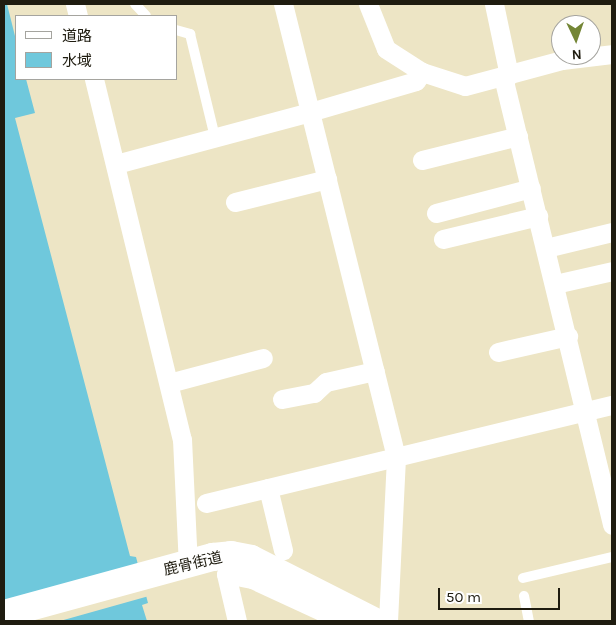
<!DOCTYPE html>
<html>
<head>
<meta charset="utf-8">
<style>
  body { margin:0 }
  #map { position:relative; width:616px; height:625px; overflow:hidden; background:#ede5c5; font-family:Karla,"Noto Sans JP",sans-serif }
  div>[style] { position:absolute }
  .water>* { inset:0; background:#6fc8dc }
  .pier>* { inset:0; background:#ede5c5 }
  .lane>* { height:10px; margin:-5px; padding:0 5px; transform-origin:5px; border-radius:5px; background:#fff }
  .street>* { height:19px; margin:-9.5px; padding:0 9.5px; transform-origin:9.5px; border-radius:9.5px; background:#fff }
  .secondary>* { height:28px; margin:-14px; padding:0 14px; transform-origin:14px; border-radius:14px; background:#fff }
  span { translate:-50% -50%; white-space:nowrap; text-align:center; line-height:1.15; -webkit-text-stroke:5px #fff; paint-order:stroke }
  .street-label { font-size:15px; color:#1f1c10 }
  .frame { position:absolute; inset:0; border:5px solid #1f1c10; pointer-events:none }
  .legend { position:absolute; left:15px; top:15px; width:162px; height:65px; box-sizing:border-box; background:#fff; border:1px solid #a5a49f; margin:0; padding:6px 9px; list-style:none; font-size:15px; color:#1f1c10 }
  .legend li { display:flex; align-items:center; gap:10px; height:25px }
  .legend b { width:25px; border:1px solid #a5a49f }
  .north { position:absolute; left:551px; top:15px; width:50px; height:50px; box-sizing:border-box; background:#fff; border:1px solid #a5a49f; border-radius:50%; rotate:177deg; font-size:14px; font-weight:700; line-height:20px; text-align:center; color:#1f1c10 }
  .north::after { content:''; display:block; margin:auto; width:18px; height:22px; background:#748636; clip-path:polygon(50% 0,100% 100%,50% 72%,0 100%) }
  .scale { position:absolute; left:438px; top:588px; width:122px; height:22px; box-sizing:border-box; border:2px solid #1f1c10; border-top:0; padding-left:6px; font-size:15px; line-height:18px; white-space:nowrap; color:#1f1c10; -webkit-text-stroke:4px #fff; paint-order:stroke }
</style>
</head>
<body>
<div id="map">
  <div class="water">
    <i style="clip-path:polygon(4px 4px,7px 4px,16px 40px,16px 79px,26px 79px,35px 113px,15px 118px,130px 556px,136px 557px,148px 603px,142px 605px,147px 621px,4px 621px)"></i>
  </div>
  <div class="pier">
    <i style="clip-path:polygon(141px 568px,149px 596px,60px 621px,4px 621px)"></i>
  </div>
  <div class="lane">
    <i style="left:135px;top:4px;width:16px;rotate:47deg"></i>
    <i style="left:176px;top:30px;width:15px;rotate:16deg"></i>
    <i style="left:190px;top:34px;width:106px;rotate:76.4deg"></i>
    <i style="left:523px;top:578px;width:91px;rotate:-13.3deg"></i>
    <i style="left:524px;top:596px;width:25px;rotate:79deg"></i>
  </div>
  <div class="street">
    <i style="left:75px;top:4px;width:12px;rotate:76deg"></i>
    <i style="left:368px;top:4px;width:48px;rotate:68.2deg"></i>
    <i style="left:386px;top:49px;width:43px;rotate:32.6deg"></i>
    <i style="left:422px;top:72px;width:45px;rotate:18deg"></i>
    <i style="left:465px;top:86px;width:100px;rotate:-15deg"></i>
    <i style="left:562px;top:60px;width:50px;rotate:-6.8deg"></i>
    <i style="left:494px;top:4px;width:73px;rotate:78.1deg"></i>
    <i style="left:503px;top:77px;width:461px;rotate:76.3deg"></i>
    <i style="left:94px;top:79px;width:371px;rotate:76.3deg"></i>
    <i style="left:182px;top:439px;width:125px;rotate:87.3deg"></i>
    <i style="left:422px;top:160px;width:99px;rotate:-14deg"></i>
    <i style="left:116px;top:164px;width:201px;rotate:-15deg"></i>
    <i style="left:310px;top:112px;width:111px;rotate:-104deg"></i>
    <i style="left:235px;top:202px;width:95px;rotate:-14deg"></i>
    <i style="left:436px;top:213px;width:98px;rotate:-14.7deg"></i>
    <i style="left:443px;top:239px;width:98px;rotate:-13.6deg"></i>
    <i style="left:546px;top:248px;width:68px;rotate:-13.6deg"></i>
    <i style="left:555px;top:284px;width:58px;rotate:-12.8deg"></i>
    <i style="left:498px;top:352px;width:72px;rotate:-12.9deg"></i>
    <i style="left:169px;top:383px;width:97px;rotate:-14.9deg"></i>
    <i style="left:282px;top:399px;width:33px;rotate:-11deg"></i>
    <i style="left:314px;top:393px;width:16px;rotate:-43deg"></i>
    <i style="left:326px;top:382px;width:50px;rotate:-12.7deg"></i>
    <i style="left:268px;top:488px;width:64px;rotate:76.4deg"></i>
    <i style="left:206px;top:503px;width:418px;rotate:-13.6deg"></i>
    <i style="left:237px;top:621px;width:48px;rotate:-103.2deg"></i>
    <i style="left:226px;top:574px;width:26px;rotate:11deg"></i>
    <i style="left:252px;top:579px;width:100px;rotate:24.8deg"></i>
    <i style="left:388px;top:621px;width:164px;rotate:-87.2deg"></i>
    <i style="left:396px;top:457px;width:356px;rotate:-104deg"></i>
    <i style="left:310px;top:112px;width:110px;rotate:-16.3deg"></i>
    <i style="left:416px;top:81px;width:11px;rotate:-56deg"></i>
  </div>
  <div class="secondary">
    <i style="left:4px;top:614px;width:217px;rotate:-15.3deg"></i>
    <i style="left:213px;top:557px;width:18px;rotate:-6deg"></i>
    <i style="left:231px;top:555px;width:20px;rotate:11deg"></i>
    <i style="left:251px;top:559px;width:137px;rotate:26.9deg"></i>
  </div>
  <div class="street-label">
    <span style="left:193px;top:564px;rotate:-13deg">鹿骨街道</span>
  </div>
  <div class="frame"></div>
  <ul class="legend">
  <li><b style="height:6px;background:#fff"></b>道路</li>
  <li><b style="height:14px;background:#6fc8dc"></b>水域</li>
  </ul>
  <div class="north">N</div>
  <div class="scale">50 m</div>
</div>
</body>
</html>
